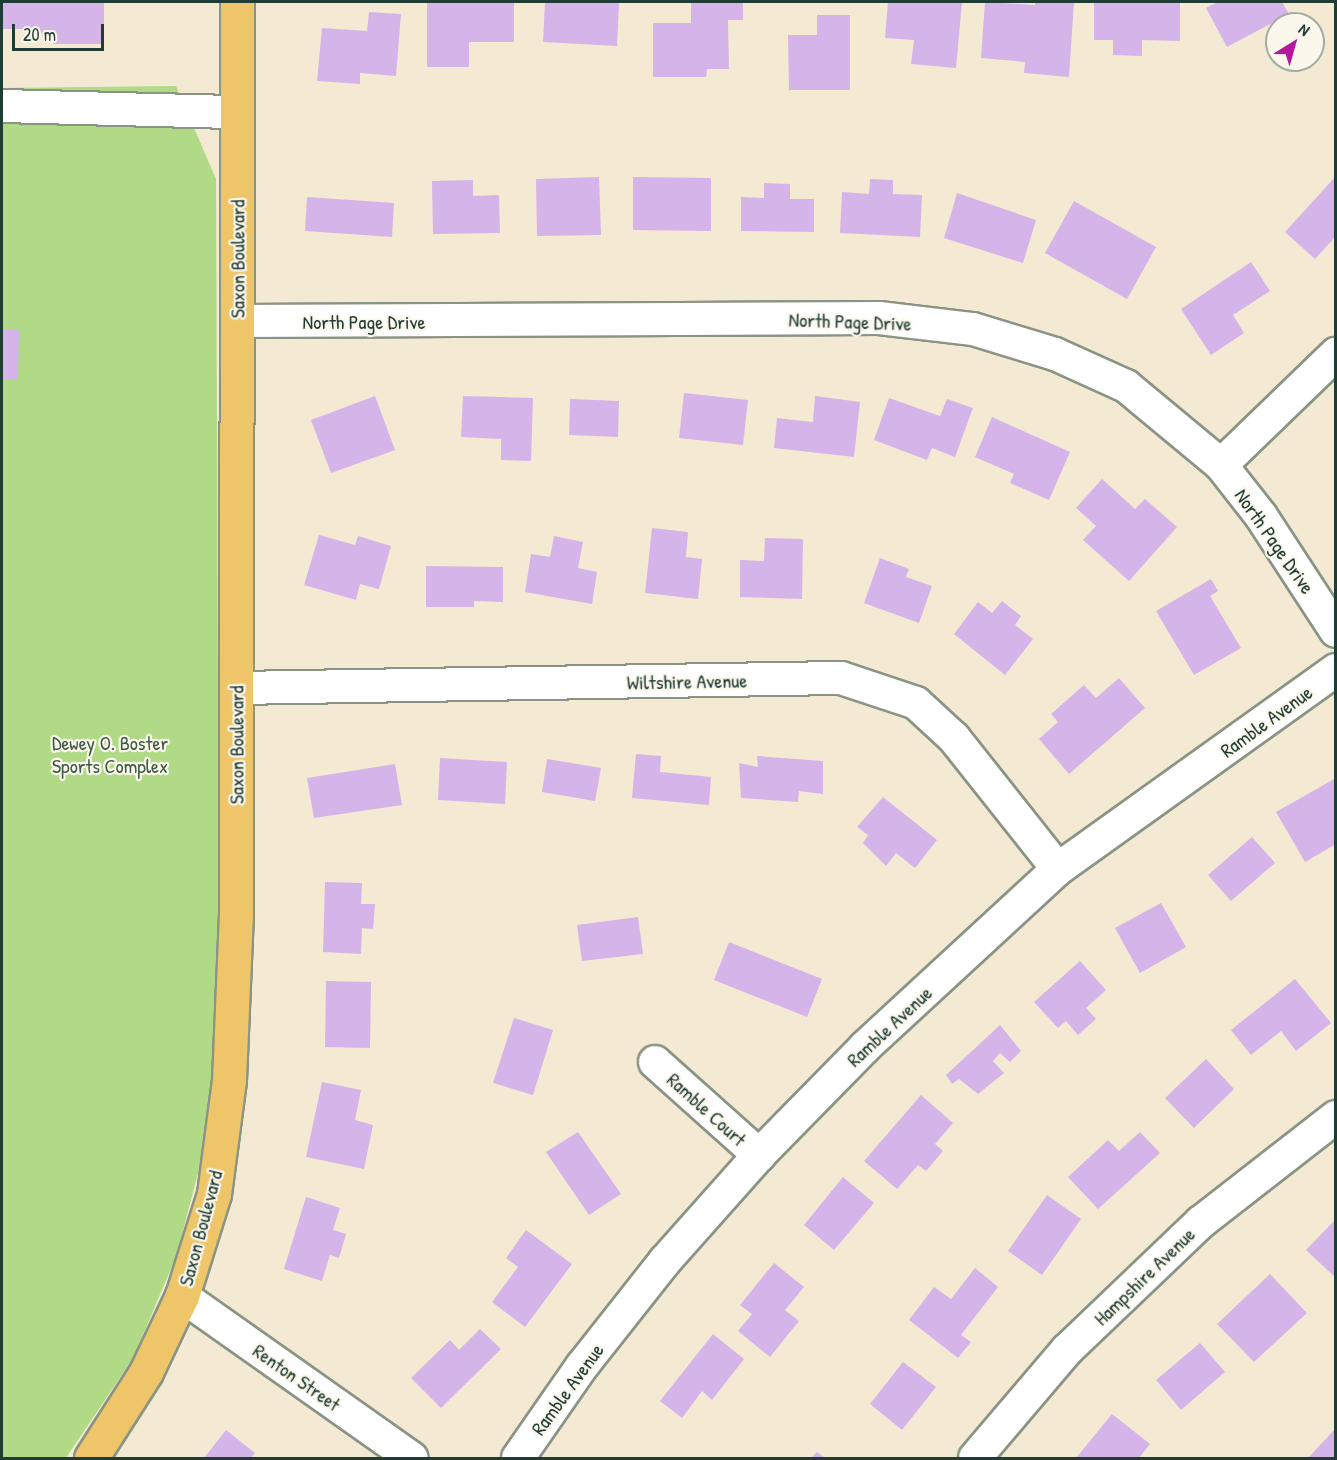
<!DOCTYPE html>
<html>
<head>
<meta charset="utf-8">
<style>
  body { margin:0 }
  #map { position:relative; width:1337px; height:1460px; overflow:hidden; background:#f4ead3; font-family:"Patrick Hand",sans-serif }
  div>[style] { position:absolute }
  .green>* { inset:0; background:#b0da85 }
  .building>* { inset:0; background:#d4b4e9 }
  .roads { filter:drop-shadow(2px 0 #8a9484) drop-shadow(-2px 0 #8a9484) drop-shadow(0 2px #8a9484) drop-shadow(0 -2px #8a9484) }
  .minor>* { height:32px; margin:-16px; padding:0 16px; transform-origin:16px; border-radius:16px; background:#fff }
  .major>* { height:33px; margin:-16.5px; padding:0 16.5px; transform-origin:16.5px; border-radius:16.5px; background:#eec569 }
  span { translate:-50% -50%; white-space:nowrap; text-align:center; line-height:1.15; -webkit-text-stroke:4.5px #fbf7ec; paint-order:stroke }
  .street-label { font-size:20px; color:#1f3d34 }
  .park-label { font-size:20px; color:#3c5c44 }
  .frame { position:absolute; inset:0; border:3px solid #1f3d34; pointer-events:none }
  .north { position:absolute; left:1265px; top:12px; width:60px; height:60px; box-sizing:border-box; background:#fbf7ec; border:2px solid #a3ada2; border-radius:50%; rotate:37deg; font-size:16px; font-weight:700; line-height:24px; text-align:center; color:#1f3d34 }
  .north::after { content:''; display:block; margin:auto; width:21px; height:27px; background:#b5179e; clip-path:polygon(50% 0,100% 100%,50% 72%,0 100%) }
  .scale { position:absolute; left:12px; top:24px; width:92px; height:27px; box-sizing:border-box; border:3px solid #1f3d34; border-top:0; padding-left:8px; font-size:18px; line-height:21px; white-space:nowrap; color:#1f3d34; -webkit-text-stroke:4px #fbf7ec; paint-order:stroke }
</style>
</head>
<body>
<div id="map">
  <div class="green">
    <i style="clip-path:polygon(176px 86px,216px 179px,219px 955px,208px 1135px,176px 1257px,133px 1358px,66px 1458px,2px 1458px,2px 88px)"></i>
  </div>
  <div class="building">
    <i style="clip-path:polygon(2px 2px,104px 2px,104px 44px,53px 44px,53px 34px,42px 34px,38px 29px,2px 29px)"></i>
    <i style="clip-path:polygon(427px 2px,514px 2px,514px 42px,469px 42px,469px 67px,427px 67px)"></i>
    <i style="clip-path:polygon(545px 2px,619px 3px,617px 46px,543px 42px)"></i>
    <i style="clip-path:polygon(691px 2px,743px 2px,743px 20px,728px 20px,729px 69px,707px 69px,706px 77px,653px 77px,653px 23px,691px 23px)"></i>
    <i style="clip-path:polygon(888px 2px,962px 2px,956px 68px,911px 64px,914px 40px,885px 38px)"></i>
    <i style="clip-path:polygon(985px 2px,1035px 5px,1035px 2px,1074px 2px,1069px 77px,1024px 73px,1025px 62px,981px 58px)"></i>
    <i style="clip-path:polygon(1094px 2px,1180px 2px,1180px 41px,1142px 40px,1142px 56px,1113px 55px,1113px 40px,1094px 40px)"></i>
    <i style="clip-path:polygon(1218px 2px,1282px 2px,1289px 14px,1227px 47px,1206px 8px)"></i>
    <i style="clip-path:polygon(369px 12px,401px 14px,396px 76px,360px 73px,360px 84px,317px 81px,322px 28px,367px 31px)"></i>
    <i style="clip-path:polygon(817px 15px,850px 15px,850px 90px,789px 90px,788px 35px,817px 35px)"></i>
    <i style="clip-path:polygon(1336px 176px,1336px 236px,1315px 259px,1285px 232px)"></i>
    <i style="clip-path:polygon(599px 177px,601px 235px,537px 236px,536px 179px)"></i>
    <i style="clip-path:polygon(633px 177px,711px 178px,711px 231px,633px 230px)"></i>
    <i style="clip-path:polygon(870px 179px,893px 180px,893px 194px,922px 195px,920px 237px,840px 233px,842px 192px,869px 194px)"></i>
    <i style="clip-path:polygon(473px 180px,473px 196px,499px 195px,500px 233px,433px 234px,432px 181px)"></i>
    <i style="clip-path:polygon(764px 183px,790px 184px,790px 199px,814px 199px,814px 232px,741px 231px,741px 197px,764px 198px)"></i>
    <i style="clip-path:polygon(957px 193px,1036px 220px,1023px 263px,944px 238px)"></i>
    <i style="clip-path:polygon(307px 197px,394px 203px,392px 237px,305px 231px)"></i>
    <i style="clip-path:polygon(1074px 201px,1156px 247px,1127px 299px,1045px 253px)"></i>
    <i style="clip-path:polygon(1251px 262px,1270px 291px,1233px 315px,1244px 333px,1211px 355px,1181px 309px)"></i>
    <i style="clip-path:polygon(2px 329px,19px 330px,18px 379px,2px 379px)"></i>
    <i style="clip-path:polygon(684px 393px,748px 400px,743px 445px,679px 438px)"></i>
    <i style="clip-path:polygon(375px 396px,395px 450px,331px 473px,311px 420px)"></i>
    <i style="clip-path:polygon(463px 396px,533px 398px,531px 461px,501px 460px,501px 439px,461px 437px)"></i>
    <i style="clip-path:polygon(815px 396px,860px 402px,854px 457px,774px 448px,777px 418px,813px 422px)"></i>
    <i style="clip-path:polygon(889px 398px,940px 416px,947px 399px,973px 408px,955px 457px,932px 448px,927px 460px,874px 440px)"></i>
    <i style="clip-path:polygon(570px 399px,619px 401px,618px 437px,569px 435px)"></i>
    <i style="clip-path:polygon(992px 417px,1070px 452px,1049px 500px,1010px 483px,1014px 474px,975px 457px)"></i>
    <i style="clip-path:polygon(1102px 479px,1135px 509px,1145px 499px,1177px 527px,1129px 581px,1083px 540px,1096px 526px,1076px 508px)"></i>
    <i style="clip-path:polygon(652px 528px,688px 532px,686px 557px,702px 559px,698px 599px,645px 593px)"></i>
    <i style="clip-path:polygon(319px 535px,355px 545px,358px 536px,391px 546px,379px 589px,360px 584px,356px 600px,304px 585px)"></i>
    <i style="clip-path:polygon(554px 536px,583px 542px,578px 568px,597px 572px,592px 604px,525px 592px,531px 554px,550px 557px)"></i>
    <i style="clip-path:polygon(765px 538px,803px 539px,802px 599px,740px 597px,740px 560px,764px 561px)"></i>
    <i style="clip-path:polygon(880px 558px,909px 569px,906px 577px,932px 586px,919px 623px,864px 603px)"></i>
    <i style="clip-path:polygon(426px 566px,503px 567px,503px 602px,474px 601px,474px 607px,426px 607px)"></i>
    <i style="clip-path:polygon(1211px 579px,1218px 591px,1210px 596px,1241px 648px,1194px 675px,1156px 611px)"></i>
    <i style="clip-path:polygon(1002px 601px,1021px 616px,1015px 625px,1033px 639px,1005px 675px,954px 634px,978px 602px,992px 613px)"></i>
    <i style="clip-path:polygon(1119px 678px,1145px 708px,1069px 774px,1039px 739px,1058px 722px,1051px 714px,1084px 685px,1096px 698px)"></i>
    <i style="clip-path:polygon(636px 754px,661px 756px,660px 772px,711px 777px,709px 805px,632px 798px)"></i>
    <i style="clip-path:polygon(757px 756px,823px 761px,823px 794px,799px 791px,798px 802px,741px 798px,739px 763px,758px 767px)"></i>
    <i style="clip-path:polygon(440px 758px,507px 762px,505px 804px,438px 800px)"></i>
    <i style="clip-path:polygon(547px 759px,601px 768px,595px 801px,542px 792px)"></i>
    <i style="clip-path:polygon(395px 764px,402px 805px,314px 818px,307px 778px)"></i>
    <i style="clip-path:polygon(1336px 778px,1336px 844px,1305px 862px,1276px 812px)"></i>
    <i style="clip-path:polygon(883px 797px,937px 840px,915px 868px,896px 853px,886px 866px,863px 843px,868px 835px,857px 827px)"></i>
    <i style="clip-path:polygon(1252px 837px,1275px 863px,1231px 901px,1208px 875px)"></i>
    <i style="clip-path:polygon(325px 882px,362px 883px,361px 904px,375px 904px,373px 929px,362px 928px,361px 954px,323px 952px)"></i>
    <i style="clip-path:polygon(1161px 903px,1186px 947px,1140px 973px,1115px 928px)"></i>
    <i style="clip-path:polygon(638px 917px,643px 954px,582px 961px,577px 925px)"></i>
    <i style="clip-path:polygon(729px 942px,822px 979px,807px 1017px,714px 980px)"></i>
    <i style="clip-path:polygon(1080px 961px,1106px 990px,1086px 1008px,1096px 1019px,1078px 1035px,1066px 1021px,1058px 1028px,1034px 1002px)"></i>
    <i style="clip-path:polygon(1295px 979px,1331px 1023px,1296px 1051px,1281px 1031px,1251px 1055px,1231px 1030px)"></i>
    <i style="clip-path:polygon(326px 981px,371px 982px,370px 1048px,325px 1047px)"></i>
    <i style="clip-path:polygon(514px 1018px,553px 1030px,533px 1095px,493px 1083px)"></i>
    <i style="clip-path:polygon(1000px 1025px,1021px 1051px,1010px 1062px,1000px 1053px,993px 1061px,1004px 1073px,978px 1094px,959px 1079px,952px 1084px,946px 1075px)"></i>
    <i style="clip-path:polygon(1206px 1059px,1234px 1089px,1194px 1128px,1165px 1098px)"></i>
    <i style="clip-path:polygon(322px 1082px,361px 1090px,355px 1120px,373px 1125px,364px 1169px,306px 1157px)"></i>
    <i style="clip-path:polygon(921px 1095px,953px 1123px,935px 1144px,943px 1151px,926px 1171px,918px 1165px,897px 1189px,864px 1161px)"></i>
    <i style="clip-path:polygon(578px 1132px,621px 1194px,589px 1215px,546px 1152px)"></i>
    <i style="clip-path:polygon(1140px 1132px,1160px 1153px,1098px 1209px,1068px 1177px,1108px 1140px,1119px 1151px)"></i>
    <i style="clip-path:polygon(843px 1177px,874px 1203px,834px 1250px,804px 1225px)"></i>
    <i style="clip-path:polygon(1047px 1195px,1081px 1219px,1042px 1275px,1008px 1251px)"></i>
    <i style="clip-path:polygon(306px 1197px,340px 1208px,333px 1230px,346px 1234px,339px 1258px,330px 1255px,322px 1281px,284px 1269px)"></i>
    <i style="clip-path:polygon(1336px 1219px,1336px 1278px,1306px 1250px)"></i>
    <i style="clip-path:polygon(526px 1230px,572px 1264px,525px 1327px,492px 1302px,518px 1267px,506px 1258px)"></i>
    <i style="clip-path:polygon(774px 1263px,804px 1287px,785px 1310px,799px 1321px,770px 1357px,738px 1331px,752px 1314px,740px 1305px)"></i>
    <i style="clip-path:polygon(975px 1268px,998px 1287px,961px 1335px,971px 1342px,958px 1358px,909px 1320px,934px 1287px,951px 1299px)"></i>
    <i style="clip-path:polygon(1270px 1274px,1307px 1313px,1254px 1362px,1217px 1324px)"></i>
    <i style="clip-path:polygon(480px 1329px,501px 1349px,441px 1408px,411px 1378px,450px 1340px,459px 1350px)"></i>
    <i style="clip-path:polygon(713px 1334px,744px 1359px,712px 1400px,702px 1391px,682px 1418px,660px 1401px)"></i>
    <i style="clip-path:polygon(1200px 1343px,1225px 1372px,1181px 1410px,1156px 1380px)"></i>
    <i style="clip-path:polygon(903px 1362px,936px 1387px,902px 1430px,870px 1404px)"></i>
    <i style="clip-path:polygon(1112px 1414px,1150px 1444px,1139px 1458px,1076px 1458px)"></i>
    <i style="clip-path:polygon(1336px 1428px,1336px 1458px,1308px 1458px)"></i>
    <i style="clip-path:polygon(226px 1430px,255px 1453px,251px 1458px,204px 1458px)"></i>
    <i style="clip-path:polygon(817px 1452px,825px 1458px,811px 1458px)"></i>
  </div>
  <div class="roads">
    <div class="minor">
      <i style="left:2px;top:106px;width:235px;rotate:1.5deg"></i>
      <i style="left:237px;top:321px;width:642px;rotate:-0.27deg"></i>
      <i style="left:879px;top:318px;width:95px;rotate:6.7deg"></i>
      <i style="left:973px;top:329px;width:86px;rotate:17deg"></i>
      <i style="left:1055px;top:354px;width:78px;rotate:24.3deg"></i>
      <i style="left:1126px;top:386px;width:124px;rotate:39.7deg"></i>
      <i style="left:1221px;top:465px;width:65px;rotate:51.9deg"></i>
      <i style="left:1261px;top:516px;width:137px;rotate:56.9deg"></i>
      <i style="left:1221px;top:465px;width:160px;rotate:-44deg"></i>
      <i style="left:236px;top:688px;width:605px;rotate:-0.95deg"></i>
      <i style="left:841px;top:678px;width:79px;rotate:18.4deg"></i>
      <i style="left:916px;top:703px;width:52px;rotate:42.6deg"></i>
      <i style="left:954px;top:738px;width:167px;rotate:51.6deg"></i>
      <i style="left:655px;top:1062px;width:140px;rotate:41.8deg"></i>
      <i style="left:182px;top:1296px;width:281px;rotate:35.2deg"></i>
      <i style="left:518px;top:1458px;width:112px;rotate:-55.2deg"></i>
      <i style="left:582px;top:1366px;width:134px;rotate:-51.7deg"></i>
      <i style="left:665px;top:1261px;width:142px;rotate:-48.4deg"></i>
      <i style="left:759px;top:1155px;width:151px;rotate:-45.5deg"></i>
      <i style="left:865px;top:1047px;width:263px;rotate:-42.7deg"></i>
      <i style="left:1058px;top:869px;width:342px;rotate:-35.6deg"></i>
      <i style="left:975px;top:1458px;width:142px;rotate:-49.6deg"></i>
      <i style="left:1067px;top:1350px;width:185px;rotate:-43.7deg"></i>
      <i style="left:1201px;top:1222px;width:171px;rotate:-37.9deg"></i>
    </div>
    <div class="major">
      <i style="left:91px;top:1458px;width:102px;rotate:-57.4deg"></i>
      <i style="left:146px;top:1372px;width:84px;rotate:-64.7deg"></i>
      <i style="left:182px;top:1296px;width:107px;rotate:-72.6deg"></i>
      <i style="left:214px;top:1194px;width:115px;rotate:-82.5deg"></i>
      <i style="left:229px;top:1080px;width:164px;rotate:-87.6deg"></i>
      <i style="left:236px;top:916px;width:914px;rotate:-89.94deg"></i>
    </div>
  </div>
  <div class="street-label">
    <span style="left:237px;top:259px;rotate:-90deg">Saxon Boulevard</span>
    <span style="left:364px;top:321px">North Page Drive</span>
    <span style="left:850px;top:321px;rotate:2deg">North Page Drive</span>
    <span style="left:1275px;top:541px;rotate:55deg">North Page Drive</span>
    <span style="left:687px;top:681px;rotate:-1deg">Wiltshire Avenue</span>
    <span style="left:1266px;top:721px;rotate:-36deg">Ramble Avenue</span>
    <span style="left:236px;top:745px;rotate:-90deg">Saxon Boulevard</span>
    <span style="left:889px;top:1026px;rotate:-43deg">Ramble Avenue</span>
    <span style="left:707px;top:1109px;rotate:42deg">Ramble Court</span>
    <span style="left:200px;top:1228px;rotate:-75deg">Saxon Boulevard</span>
    <span style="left:1144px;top:1276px;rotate:-44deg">Hampshire Avenue</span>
    <span style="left:297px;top:1377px;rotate:35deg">Renton Street</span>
    <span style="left:567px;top:1389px;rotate:-54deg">Ramble Avenue</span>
  </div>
  <div class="park-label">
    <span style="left:110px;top:754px">Dewey O. Boster<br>Sports Complex</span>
  </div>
  <div class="frame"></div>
  <div class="north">N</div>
  <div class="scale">20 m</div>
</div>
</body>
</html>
